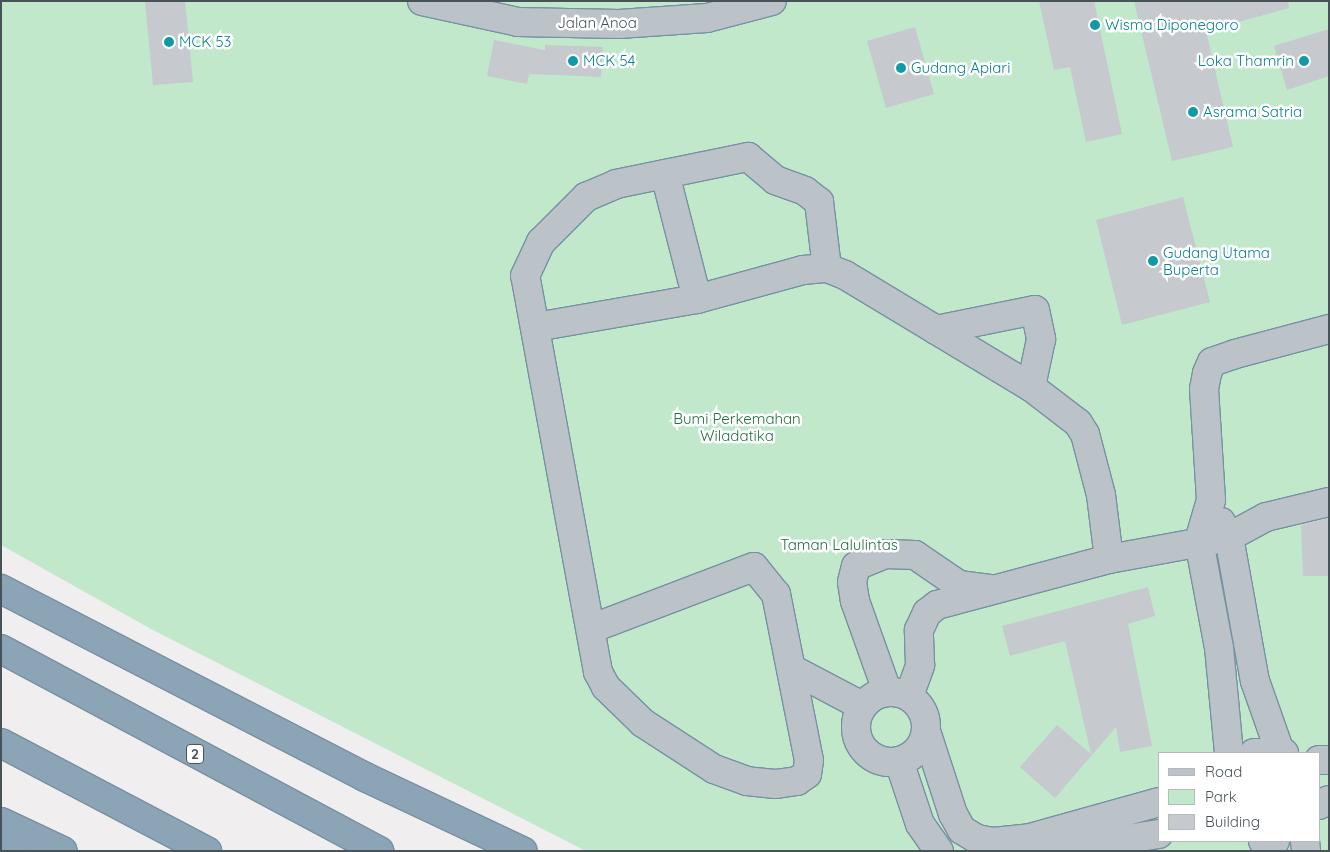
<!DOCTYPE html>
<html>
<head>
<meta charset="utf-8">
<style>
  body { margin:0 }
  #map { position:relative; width:1330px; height:852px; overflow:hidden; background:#f0eeee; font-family:Quicksand,sans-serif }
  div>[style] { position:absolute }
  .green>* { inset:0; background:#c1e8cb }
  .building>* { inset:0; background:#c6c9cd }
  .roads { filter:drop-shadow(1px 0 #7791a2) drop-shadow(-1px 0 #7791a2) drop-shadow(0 1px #7791a2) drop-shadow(0 -1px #7791a2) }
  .minor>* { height:28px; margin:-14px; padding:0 14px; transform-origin:14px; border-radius:14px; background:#bbc3c8 }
  .minor>.ring { margin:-14px; padding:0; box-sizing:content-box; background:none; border:28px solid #bbc3c8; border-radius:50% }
  .motorway>* { height:28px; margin:-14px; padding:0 14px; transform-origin:14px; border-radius:14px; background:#8ba5b6 }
  .dots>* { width:14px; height:14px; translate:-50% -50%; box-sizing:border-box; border:2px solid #fff; border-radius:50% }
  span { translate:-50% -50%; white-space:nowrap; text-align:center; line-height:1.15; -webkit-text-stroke:5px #fff; paint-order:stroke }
  .shield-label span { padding:1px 4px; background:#fff; border:1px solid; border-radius:4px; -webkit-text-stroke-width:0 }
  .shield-label { font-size:14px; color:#485358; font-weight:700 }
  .street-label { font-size:15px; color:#485358 }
  .culture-label { font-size:15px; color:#0d838f }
  .left { translate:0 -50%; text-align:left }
  .right { translate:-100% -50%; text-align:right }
  .park-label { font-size:15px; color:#22703f }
  .frame { position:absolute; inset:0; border:2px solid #485358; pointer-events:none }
  .legend { position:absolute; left:1158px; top:752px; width:162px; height:90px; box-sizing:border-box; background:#fff; border:1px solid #b6babc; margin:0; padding:6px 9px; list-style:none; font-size:15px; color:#485358 }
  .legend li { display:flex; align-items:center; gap:10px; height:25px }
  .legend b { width:25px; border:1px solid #b6babc }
</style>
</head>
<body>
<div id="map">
  <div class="green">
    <i style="clip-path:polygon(evenodd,1px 1px,1329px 1px,1329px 851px,586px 851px,151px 629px,1px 545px,1px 1px,1159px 753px,1319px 753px,1319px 841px,1159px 841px,1159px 753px)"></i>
  </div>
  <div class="building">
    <i style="clip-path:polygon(185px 1px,193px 82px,153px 85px,145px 2px)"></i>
    <i style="clip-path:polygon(1039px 1px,1094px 1px,1122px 134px,1086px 142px,1070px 67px,1054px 70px)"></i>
    <i style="clip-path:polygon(1134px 1px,1288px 1px,1289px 8px,1206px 31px,1233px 147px,1172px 161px)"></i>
    <i style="clip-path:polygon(915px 27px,934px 94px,886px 108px,867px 41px)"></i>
    <i style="clip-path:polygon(1329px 29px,1329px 76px,1287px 90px,1274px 46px)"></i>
    <i style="clip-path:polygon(494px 40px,545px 50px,545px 45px,603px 47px,601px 77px,529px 74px,527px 84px,487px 76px)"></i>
    <i style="clip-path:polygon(1183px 197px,1210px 302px,1122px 325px,1096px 220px)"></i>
    <i style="clip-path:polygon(1329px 518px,1329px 576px,1303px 576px,1301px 525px)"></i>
    <i style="clip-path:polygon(1148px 587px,1155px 616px,1128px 624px,1152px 746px,1120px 752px,1116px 727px,1055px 798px,1020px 767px,1057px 725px,1091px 754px,1065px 641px,1010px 656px,1002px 626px)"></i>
  </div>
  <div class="roads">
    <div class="minor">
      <i style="left:422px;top:1px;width:98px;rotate:12.3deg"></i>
      <i style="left:518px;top:22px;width:101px;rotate:1.1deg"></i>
      <i style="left:619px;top:24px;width:88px;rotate:-3.9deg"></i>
      <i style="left:707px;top:18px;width:67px;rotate:-14.7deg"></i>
      <i style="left:665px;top:174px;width:129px;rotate:75.6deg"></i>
      <i style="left:536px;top:327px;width:163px;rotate:-9.9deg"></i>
      <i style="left:697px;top:299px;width:110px;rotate:-15.3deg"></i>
      <i style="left:803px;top:270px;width:24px;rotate:-5deg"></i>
      <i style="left:827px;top:268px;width:19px;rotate:21deg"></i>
      <i style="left:845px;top:275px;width:217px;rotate:31.1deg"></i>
      <i style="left:1031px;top:387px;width:59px;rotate:37.5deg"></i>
      <i style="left:1078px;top:423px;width:13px;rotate:58deg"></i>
      <i style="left:1085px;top:434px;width:63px;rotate:75.3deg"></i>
      <i style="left:1101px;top:495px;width:64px;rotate:82.9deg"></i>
      <i style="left:936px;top:330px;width:101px;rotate:-11.4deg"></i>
      <i style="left:1035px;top:310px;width:30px;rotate:78deg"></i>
      <i style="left:1041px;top:339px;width:49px;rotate:101.8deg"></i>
      <i style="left:1221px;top:522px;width:17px;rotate:62deg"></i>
      <i style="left:1229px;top:537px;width:146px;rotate:79.8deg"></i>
      <i style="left:1255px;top:681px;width:75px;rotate:70.6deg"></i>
      <i style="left:593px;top:628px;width:172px;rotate:-20.8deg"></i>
      <i style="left:754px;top:567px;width:35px;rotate:51deg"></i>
      <i style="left:776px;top:594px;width:169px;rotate:78.8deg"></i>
      <i style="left:809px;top:760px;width:14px;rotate:98deg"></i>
      <i style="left:807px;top:774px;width:12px;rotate:145deg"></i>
      <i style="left:797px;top:781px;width:22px;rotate:172deg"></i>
      <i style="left:775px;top:784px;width:28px;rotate:-174deg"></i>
      <i style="left:747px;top:781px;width:35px;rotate:-160deg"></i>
      <i style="left:714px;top:769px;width:85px;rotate:-147.1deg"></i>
      <i style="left:643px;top:723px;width:52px;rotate:-135.8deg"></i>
      <i style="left:606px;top:687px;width:17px;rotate:-118deg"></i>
      <i style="left:598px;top:672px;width:403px;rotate:-100.4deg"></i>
      <i style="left:525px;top:276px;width:38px;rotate:-65deg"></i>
      <i style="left:541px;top:242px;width:64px;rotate:-45deg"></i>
      <i style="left:586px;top:197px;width:33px;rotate:-23deg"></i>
      <i style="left:616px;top:184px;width:135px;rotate:-11.6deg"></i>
      <i style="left:748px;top:157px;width:35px;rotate:40deg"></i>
      <i style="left:775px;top:180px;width:32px;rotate:20deg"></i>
      <i style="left:805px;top:191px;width:18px;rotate:38deg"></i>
      <i style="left:819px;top:202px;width:66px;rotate:83.1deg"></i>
      <i style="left:792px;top:669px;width:79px;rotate:27.9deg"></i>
      <i style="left:887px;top:691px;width:96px;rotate:-109.6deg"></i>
      <i style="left:855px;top:601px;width:19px;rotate:-99deg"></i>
      <i style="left:852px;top:582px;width:16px;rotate:-76deg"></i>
      <i style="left:856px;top:566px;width:31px;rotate:-22deg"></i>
      <i style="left:885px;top:554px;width:30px;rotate:2deg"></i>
      <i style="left:915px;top:555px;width:53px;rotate:34.3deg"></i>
      <i style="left:959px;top:585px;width:31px;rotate:7deg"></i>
      <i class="ring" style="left:856px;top:692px;width:42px;height:42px"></i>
      <i style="left:909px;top:696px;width:33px;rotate:-70deg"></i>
      <i style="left:920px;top:665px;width:35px;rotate:-92deg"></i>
      <i style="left:919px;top:630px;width:19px;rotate:-65deg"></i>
      <i style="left:927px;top:613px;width:13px;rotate:-39deg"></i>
      <i style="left:937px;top:605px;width:178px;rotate:-15deg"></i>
      <i style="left:1109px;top:559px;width:122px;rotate:-10.4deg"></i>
      <i style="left:1229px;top:537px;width:42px;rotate:-28.4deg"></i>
      <i style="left:1266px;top:517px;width:65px;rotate:-13.4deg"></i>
      <i style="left:926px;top:731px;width:87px;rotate:72deg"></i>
      <i style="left:953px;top:814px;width:18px;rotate:61deg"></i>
      <i style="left:962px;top:830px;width:17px;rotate:31deg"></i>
      <i style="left:977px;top:839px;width:16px;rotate:11deg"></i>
      <i style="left:993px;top:842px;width:37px;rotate:-6deg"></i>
      <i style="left:1030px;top:838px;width:134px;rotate:-15.6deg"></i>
      <i style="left:1229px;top:753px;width:105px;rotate:-95.4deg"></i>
      <i style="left:1219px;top:648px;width:109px;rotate:-100.6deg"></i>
      <i style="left:1199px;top:541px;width:43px;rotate:-73.7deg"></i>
      <i style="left:1211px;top:500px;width:111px;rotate:-93.6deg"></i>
      <i style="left:1204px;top:389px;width:16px;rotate:-79deg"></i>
      <i style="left:1207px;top:373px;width:12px;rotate:-66deg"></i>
      <i style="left:1212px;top:362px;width:24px;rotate:-19deg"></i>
      <i style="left:1235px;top:354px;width:97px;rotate:-14.9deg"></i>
      <i style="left:1254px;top:753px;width:30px"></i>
      <i style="left:1319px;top:760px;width:10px"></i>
      <i style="left:899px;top:761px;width:66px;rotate:71.6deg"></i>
      <i style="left:920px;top:824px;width:33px;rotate:55deg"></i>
      <i style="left:1319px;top:805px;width:11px;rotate:-27deg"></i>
      <i style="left:1263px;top:841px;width:12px"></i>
      <i style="left:1305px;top:841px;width:10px;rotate:84deg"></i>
      <i style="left:1050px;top:851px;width:110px;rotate:-8.9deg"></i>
    </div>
    <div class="motorway">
      <i style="left:1px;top:589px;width:410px;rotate:27.3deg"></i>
      <i style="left:365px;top:777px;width:174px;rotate:25.2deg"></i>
      <i style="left:1px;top:649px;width:429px;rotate:28.1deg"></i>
      <i style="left:1px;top:743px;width:233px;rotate:27.7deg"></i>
      <i style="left:1px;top:822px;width:68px;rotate:25.1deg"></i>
      <i style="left:1px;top:843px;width:14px;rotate:36deg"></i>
    </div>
  </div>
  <div class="dots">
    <i style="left:1095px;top:25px;background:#0f9aa8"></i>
    <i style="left:169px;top:42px;background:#0f9aa8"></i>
    <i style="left:573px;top:61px;background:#0f9aa8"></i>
    <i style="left:1304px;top:61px;background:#0f9aa8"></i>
    <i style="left:901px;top:68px;background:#0f9aa8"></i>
    <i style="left:1193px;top:112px;background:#0f9aa8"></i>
    <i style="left:1153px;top:261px;background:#0f9aa8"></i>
  </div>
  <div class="shield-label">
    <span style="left:195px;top:754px">2</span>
  </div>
  <div class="street-label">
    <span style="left:597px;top:23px">Jalan Anoa</span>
  </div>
  <div class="culture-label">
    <span class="left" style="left:1105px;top:25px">Wisma Diponegoro</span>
    <span class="left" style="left:179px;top:42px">MCK 53</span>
    <span class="left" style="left:583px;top:61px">MCK 54</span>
    <span class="right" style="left:1294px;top:61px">Loka Thamrin</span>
    <span class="left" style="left:911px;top:68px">Gudang Apiari</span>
    <span class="left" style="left:1203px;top:112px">Asrama Satria</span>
    <span class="left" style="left:1163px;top:261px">Gudang Utama<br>Buperta</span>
  </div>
  <div class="park-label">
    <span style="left:737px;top:427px">Bumi Perkemahan<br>Wiladatika</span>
    <span style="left:839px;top:545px">Taman Lalulintas</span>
  </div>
  <div class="frame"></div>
  <ul class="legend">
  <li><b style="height:6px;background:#bbc3c8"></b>Road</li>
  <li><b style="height:14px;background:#c1e8cb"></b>Park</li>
  <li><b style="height:14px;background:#c6c9cd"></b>Building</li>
  </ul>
</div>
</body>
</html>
